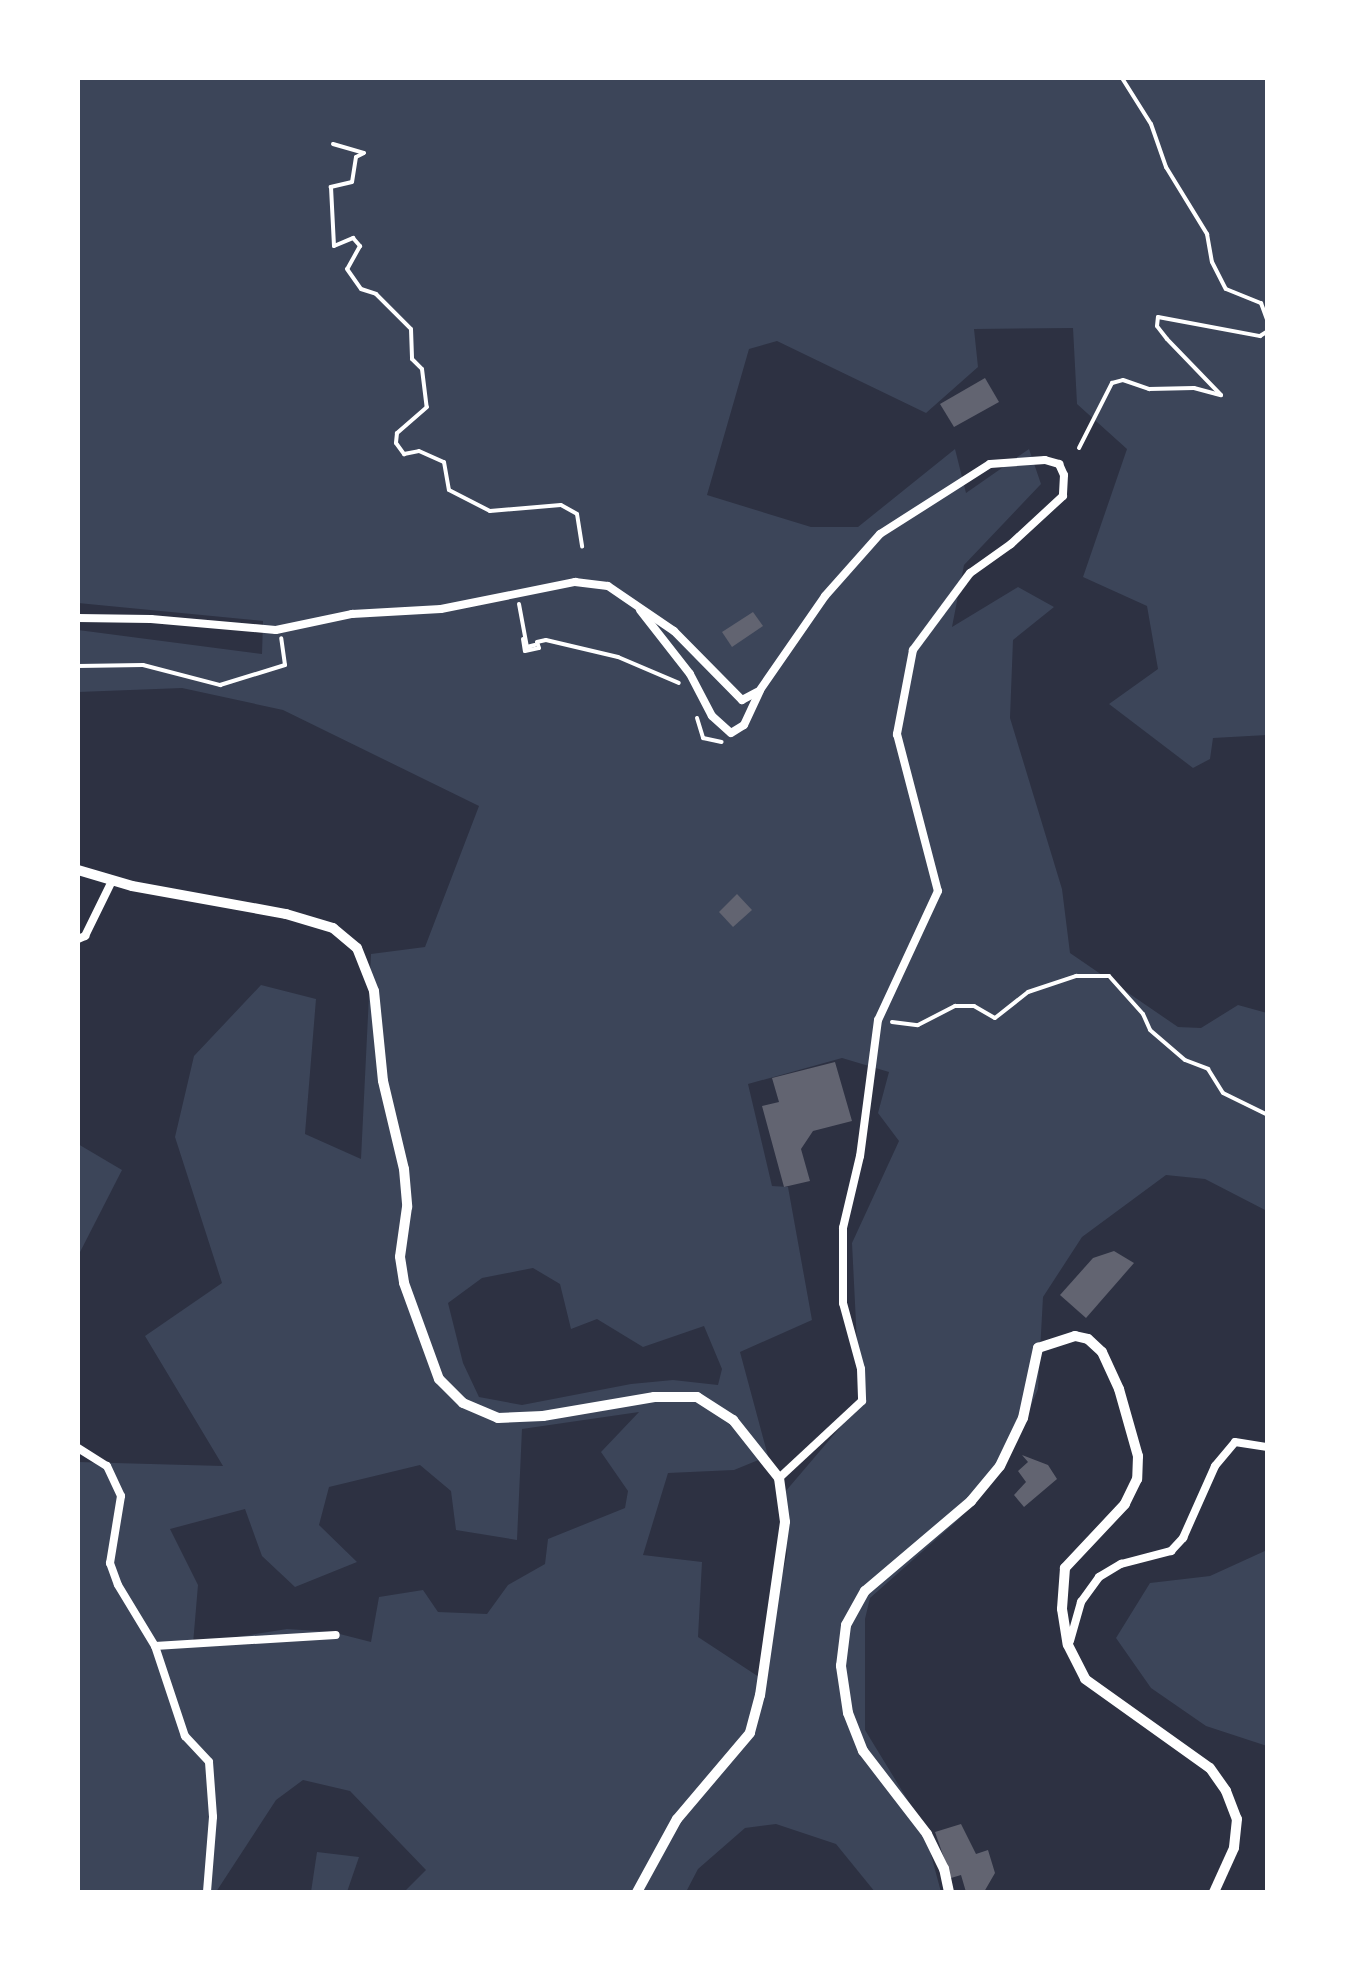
<!DOCTYPE html>
<html>
<head>
<meta charset="utf-8">
<style>
  body { margin:0 }
  #map { position:relative; width:1345px; height:1970px; overflow:hidden; background:#2d3142; font-family:"Source Sans 3",sans-serif }
  div>[style] { position:absolute }
  .green>* { inset:0; background:#3c4559 }
  .building>* { inset:0; background:#626471 }
  .path>* { height:4px; margin:-2px; padding:0 2px; transform-origin:2px; border-radius:2px; background:#fff }
  .minor>* { height:8px; margin:-4px; padding:0 4px; transform-origin:4px; border-radius:4px; background:#fff }
  .tertiary>* { height:10px; margin:-5px; padding:0 5px; transform-origin:5px; border-radius:5px; background:#fff }
  span { translate:-50% -50%; white-space:nowrap; text-align:center; line-height:1.15; -webkit-text-stroke:10px #fff; paint-order:stroke }
  .frame { position:absolute; inset:0; border:80px solid #fff; pointer-events:none }
</style>
</head>
<body>
<div id="map">
  <div class="green">
    <i style="clip-path:polygon(evenodd,78px 78px,1267px 78px,1267px 735px,1213px 738px,1210px 759px,1193px 768px,1109px 704px,1158px 669px,1147px 606px,1083px 577px,1127px 449px,1077px 404px,1073px 328px,974px 329px,978px 367px,926px 413px,777px 341px,749px 349px,707px 495px,811px 527px,858px 527px,955px 449px,966px 493px,1029px 449px,1041px 484px,964px 565px,952px 627px,1018px 587px,1054px 607px,1013px 640px,1010px 718px,1062px 889px,1070px 953px,1178px 1027px,1201px 1028px,1238px 1005px,1267px 1013px,1267px 1211px,1205px 1179px,1166px 1175px,1082px 1237px,1043px 1297px,1038px 1389px,1020px 1431px,959px 1519px,870px 1598px,865px 1619px,865px 1730px,923px 1825px,941px 1892px,875px 1892px,836px 1844px,776px 1824px,745px 1828px,698px 1869px,686px 1892px,404px 1892px,426px 1870px,350px 1791px,303px 1780px,276px 1800px,216px 1892px,78px 1892px,78px 1462px,223px 1466px,145px 1336px,222px 1283px,175px 1137px,194px 1056px,261px 985px,316px 999px,305px 1134px,361px 1159px,371px 954px,425px 947px,479px 806px,283px 710px,182px 688px,78px 692px,78px 630px,262px 654px,263px 621px,78px 603px,78px 78px,842px 1058px,889px 1072px,878px 1113px,899px 1141px,852px 1243px,860px 1404px,779px 1499px,787px 1554px,759px 1677px,698px 1637px,702px 1562px,643px 1555px,668px 1473px,734px 1470px,768px 1456px,740px 1352px,812px 1320px,788px 1187px,772px 1186px,748px 1084px,842px 1058px,78px 78px,533px 1268px,560px 1284px,571px 1329px,597px 1319px,643px 1347px,704px 1326px,722px 1369px,718px 1385px,673px 1380px,631px 1384px,522px 1405px,479px 1397px,463px 1363px,448px 1303px,482px 1278px,533px 1268px,78px 78px,639px 1412px,601px 1452px,628px 1491px,625px 1508px,548px 1539px,545px 1564px,508px 1585px,487px 1614px,438px 1612px,423px 1590px,379px 1597px,371px 1642px,332px 1632px,287px 1629px,193px 1644px,198px 1585px,170px 1529px,245px 1509px,262px 1556px,295px 1587px,357px 1562px,319px 1525px,329px 1487px,420px 1465px,451px 1491px,456px 1530px,517px 1540px,522px 1429px,639px 1412px)"></i>
    <i style="clip-path:polygon(78px 1144px,122px 1170px,78px 1256px)"></i>
    <i style="clip-path:polygon(1267px 1550px,1267px 1746px,1206px 1726px,1151px 1688px,1116px 1638px,1150px 1583px,1210px 1576px)"></i>
    <i style="clip-path:polygon(317px 1852px,359px 1857px,347px 1892px,311px 1892px)"></i>
  </div>
  <div class="building">
    <i style="clip-path:polygon(985px 378px,999px 402px,954px 427px,940px 404px)"></i>
    <i style="clip-path:polygon(753px 612px,763px 626px,732px 647px,722px 632px)"></i>
    <i style="clip-path:polygon(737px 894px,752px 910px,733px 927px,719px 912px)"></i>
    <i style="clip-path:polygon(835px 1062px,852px 1121px,813px 1131px,801px 1149px,810px 1181px,784px 1187px,762px 1106px,779px 1102px,772px 1078px)"></i>
    <i style="clip-path:polygon(1114px 1251px,1134px 1263px,1086px 1318px,1060px 1295px,1093px 1258px)"></i>
    <i style="clip-path:polygon(1022px 1455px,1048px 1465px,1057px 1479px,1024px 1507px,1014px 1495px,1026px 1482px,1018px 1471px,1028px 1462px)"></i>
    <i style="clip-path:polygon(961px 1824px,976px 1854px,988px 1850px,995px 1873px,984px 1892px,966px 1892px,961px 1875px,951px 1878px,935px 1832px)"></i>
  </div>
  <div class="path">
    <i style="left:1122px;top:78px;width:54px;rotate:57.8deg"></i>
    <i style="left:1151px;top:124px;width:46px;rotate:70.8deg"></i>
    <i style="left:1166px;top:167px;width:79px;rotate:58.5deg"></i>
    <i style="left:1207px;top:234px;width:28px;rotate:80deg"></i>
    <i style="left:1212px;top:262px;width:30px;rotate:63deg"></i>
    <i style="left:1226px;top:289px;width:38px;rotate:22deg"></i>
    <i style="left:1261px;top:303px;width:20px;rotate:70deg"></i>
    <i style="left:333px;top:144px;width:32px;rotate:16deg"></i>
    <i style="left:364px;top:153px;width:9px;rotate:153deg"></i>
    <i style="left:356px;top:157px;width:25px;rotate:99deg"></i>
    <i style="left:352px;top:182px;width:22px;rotate:167deg"></i>
    <i style="left:331px;top:187px;width:59px;rotate:87.1deg"></i>
    <i style="left:334px;top:246px;width:21px;rotate:-23deg"></i>
    <i style="left:353px;top:238px;width:11px;rotate:49deg"></i>
    <i style="left:360px;top:246px;width:26px;rotate:119deg"></i>
    <i style="left:347px;top:269px;width:24px;rotate:55deg"></i>
    <i style="left:361px;top:289px;width:16px;rotate:18deg"></i>
    <i style="left:376px;top:294px;width:49px;rotate:45deg"></i>
    <i style="left:411px;top:329px;width:30px;rotate:88deg"></i>
    <i style="left:412px;top:359px;width:14px;rotate:45deg"></i>
    <i style="left:422px;top:369px;width:38px;rotate:83deg"></i>
    <i style="left:427px;top:407px;width:40px;rotate:139deg"></i>
    <i style="left:397px;top:433px;width:10px;rotate:96deg"></i>
    <i style="left:396px;top:443px;width:14px;rotate:54deg"></i>
    <i style="left:404px;top:454px;width:15px;rotate:-11deg"></i>
    <i style="left:419px;top:451px;width:27px;rotate:24deg"></i>
    <i style="left:444px;top:462px;width:28px;rotate:80deg"></i>
    <i style="left:449px;top:490px;width:46px;rotate:27.1deg"></i>
    <i style="left:490px;top:511px;width:71px;rotate:-4.8deg"></i>
    <i style="left:561px;top:505px;width:18px;rotate:29deg"></i>
    <i style="left:577px;top:514px;width:33px;rotate:81deg"></i>
    <i style="left:1079px;top:448px;width:73px;rotate:-63.1deg"></i>
    <i style="left:1112px;top:383px;width:11px;rotate:-15deg"></i>
    <i style="left:1123px;top:380px;width:28px;rotate:19deg"></i>
    <i style="left:1149px;top:389px;width:45px;rotate:-1.3deg"></i>
    <i style="left:1194px;top:388px;width:28px;rotate:15deg"></i>
    <i style="left:1221px;top:395px;width:78px;rotate:-134deg"></i>
    <i style="left:1167px;top:339px;width:16px;rotate:-128deg"></i>
    <i style="left:1157px;top:326px;width:9px;rotate:-84deg"></i>
    <i style="left:1158px;top:317px;width:104px;rotate:10.6deg"></i>
    <i style="left:1260px;top:336px;width:9px;rotate:-32deg"></i>
    <i style="left:519px;top:604px;width:44px;rotate:79.5deg"></i>
    <i style="left:527px;top:647px;width:8px;rotate:-14deg"></i>
    <i style="left:523px;top:639px;width:12px;rotate:81deg"></i>
    <i style="left:525px;top:651px;width:14px;rotate:-12deg"></i>
    <i style="left:539px;top:648px;width:6px;rotate:-108deg"></i>
    <i style="left:537px;top:642px;width:9px;rotate:-13deg"></i>
    <i style="left:546px;top:640px;width:74px;rotate:13.3deg"></i>
    <i style="left:618px;top:657px;width:66px;rotate:23.1deg"></i>
    <i style="left:78px;top:666px;width:65px;rotate:-0.9deg"></i>
    <i style="left:143px;top:665px;width:80px;rotate:14.6deg"></i>
    <i style="left:220px;top:685px;width:68px;rotate:-17.1deg"></i>
    <i style="left:285px;top:665px;width:27px;rotate:-98deg"></i>
    <i style="left:697px;top:718px;width:21px;rotate:73deg"></i>
    <i style="left:703px;top:738px;width:19px;rotate:12deg"></i>
    <i style="left:892px;top:1022px;width:26px;rotate:7deg"></i>
    <i style="left:918px;top:1025px;width:42px;rotate:-27.2deg"></i>
    <i style="left:955px;top:1006px;width:19px"></i>
    <i style="left:974px;top:1006px;width:24px;rotate:30deg"></i>
    <i style="left:995px;top:1018px;width:42px;rotate:-38.2deg"></i>
    <i style="left:1028px;top:992px;width:51px;rotate:-18.4deg"></i>
    <i style="left:1076px;top:976px;width:33px"></i>
    <i style="left:1109px;top:976px;width:51px;rotate:48.2deg"></i>
    <i style="left:1143px;top:1014px;width:17px;rotate:66deg"></i>
    <i style="left:1150px;top:1030px;width:46px;rotate:40.6deg"></i>
    <i style="left:1185px;top:1060px;width:25px;rotate:21deg"></i>
    <i style="left:1208px;top:1069px;width:28px;rotate:58deg"></i>
    <i style="left:1223px;top:1093px;width:50px;rotate:26.1deg"></i>
  </div>
  <div class="minor">
    <i style="left:640px;top:610px;width:81px;rotate:52deg"></i>
    <i style="left:690px;top:674px;width:47px;rotate:62.4deg"></i>
    <i style="left:712px;top:716px;width:25px;rotate:42deg"></i>
    <i style="left:731px;top:733px;width:15px;rotate:-32deg"></i>
    <i style="left:744px;top:725px;width:38px;rotate:-65deg"></i>
    <i style="left:760px;top:690px;width:114px;rotate:-55.3deg"></i>
    <i style="left:825px;top:596px;width:83px;rotate:-48.4deg"></i>
    <i style="left:880px;top:534px;width:130px;rotate:-32.5deg"></i>
    <i style="left:990px;top:464px;width:55px;rotate:-4.2deg"></i>
    <i style="left:1045px;top:460px;width:15px;rotate:16deg"></i>
    <i style="left:1059px;top:464px;width:12px;rotate:66deg"></i>
    <i style="left:1064px;top:475px;width:21px;rotate:93deg"></i>
    <i style="left:1063px;top:496px;width:71px;rotate:137.3deg"></i>
    <i style="left:1011px;top:544px;width:50px;rotate:144.7deg"></i>
    <i style="left:970px;top:573px;width:96px;rotate:126.5deg"></i>
    <i style="left:913px;top:650px;width:86px;rotate:100.8deg"></i>
    <i style="left:897px;top:734px;width:162px;rotate:75.4deg"></i>
    <i style="left:938px;top:891px;width:142px;rotate:114.9deg"></i>
    <i style="left:878px;top:1020px;width:137px;rotate:97.5deg"></i>
    <i style="left:860px;top:1156px;width:74px;rotate:103.3deg"></i>
    <i style="left:843px;top:1228px;width:75px;rotate:90deg"></i>
    <i style="left:843px;top:1303px;width:68px;rotate:74.7deg"></i>
    <i style="left:861px;top:1369px;width:32px;rotate:88deg"></i>
    <i style="left:862px;top:1401px;width:113px;rotate:137.1deg"></i>
    <i style="left:78px;top:618px;width:73px;rotate:0.8deg"></i>
    <i style="left:151px;top:619px;width:125px;rotate:5deg"></i>
    <i style="left:276px;top:630px;width:78px;rotate:-11.9deg"></i>
    <i style="left:352px;top:614px;width:89px;rotate:-3.2deg"></i>
    <i style="left:441px;top:609px;width:137px;rotate:-11.4deg"></i>
    <i style="left:575px;top:582px;width:33px;rotate:7deg"></i>
    <i style="left:608px;top:586px;width:80px;rotate:34.3deg"></i>
    <i style="left:674px;top:631px;width:97px;rotate:45.4deg"></i>
    <i style="left:742px;top:700px;width:17px;rotate:-28deg"></i>
    <i style="left:78px;top:939px;width:8px;rotate:-23deg"></i>
    <i style="left:85px;top:936px;width:61px;rotate:-63.9deg"></i>
    <i style="left:78px;top:1448px;width:34px;rotate:32deg"></i>
    <i style="left:107px;top:1466px;width:33px;rotate:65deg"></i>
    <i style="left:121px;top:1496px;width:68px;rotate:99.3deg"></i>
    <i style="left:110px;top:1563px;width:23px;rotate:70deg"></i>
    <i style="left:118px;top:1585px;width:71px;rotate:58.8deg"></i>
    <i style="left:155px;top:1646px;width:95px;rotate:71.6deg"></i>
    <i style="left:185px;top:1736px;width:35px;rotate:47deg"></i>
    <i style="left:209px;top:1762px;width:55px;rotate:85.8deg"></i>
    <i style="left:213px;top:1817px;width:75px;rotate:94.6deg"></i>
    <i style="left:1070px;top:1641px;width:41px;rotate:-74.2deg"></i>
    <i style="left:1081px;top:1602px;width:31px;rotate:-54deg"></i>
    <i style="left:1099px;top:1577px;width:26px;rotate:-31deg"></i>
    <i style="left:1121px;top:1564px;width:52px;rotate:-14.6deg"></i>
    <i style="left:1171px;top:1551px;width:18px;rotate:-47deg"></i>
    <i style="left:1183px;top:1538px;width:79px;rotate:-66deg"></i>
    <i style="left:1215px;top:1466px;width:31px;rotate:-50deg"></i>
    <i style="left:1235px;top:1442px;width:33px;rotate:9deg"></i>
    <i style="left:155px;top:1646px;width:181px;rotate:-3.5deg"></i>
  </div>
  <div class="tertiary">
    <i style="left:78px;top:870px;width:56px;rotate:16.5deg"></i>
    <i style="left:132px;top:886px;width:157px;rotate:10.3deg"></i>
    <i style="left:286px;top:914px;width:49px;rotate:16.6deg"></i>
    <i style="left:333px;top:928px;width:31px;rotate:40deg"></i>
    <i style="left:357px;top:948px;width:46px;rotate:68.4deg"></i>
    <i style="left:374px;top:991px;width:90px;rotate:84.3deg"></i>
    <i style="left:383px;top:1081px;width:90px;rotate:76.6deg"></i>
    <i style="left:404px;top:1169px;width:38px;rotate:85deg"></i>
    <i style="left:407px;top:1207px;width:50px;rotate:98deg"></i>
    <i style="left:400px;top:1257px;width:26px;rotate:81deg"></i>
    <i style="left:404px;top:1283px;width:102px;rotate:70deg"></i>
    <i style="left:439px;top:1379px;width:34px;rotate:45deg"></i>
    <i style="left:463px;top:1403px;width:38px;rotate:23deg"></i>
    <i style="left:498px;top:1418px;width:45px;rotate:-2.5deg"></i>
    <i style="left:543px;top:1416px;width:113px;rotate:-9.7deg"></i>
    <i style="left:654px;top:1397px;width:43px"></i>
    <i style="left:697px;top:1397px;width:43px;rotate:32.6deg"></i>
    <i style="left:733px;top:1420px;width:74px;rotate:51.6deg"></i>
    <i style="left:779px;top:1478px;width:44px;rotate:82.2deg"></i>
    <i style="left:785px;top:1522px;width:175px;rotate:98.2deg"></i>
    <i style="left:760px;top:1695px;width:39px;rotate:105deg"></i>
    <i style="left:750px;top:1733px;width:113px;rotate:130.3deg"></i>
    <i style="left:677px;top:1819px;width:83px;rotate:118.7deg"></i>
    <i style="left:949px;top:1892px;width:24px;rotate:-102deg"></i>
    <i style="left:944px;top:1869px;width:39px;rotate:-116deg"></i>
    <i style="left:927px;top:1834px;width:105px;rotate:-127.6deg"></i>
    <i style="left:863px;top:1751px;width:41px;rotate:-111.5deg"></i>
    <i style="left:848px;top:1713px;width:48px;rotate:-98.5deg"></i>
    <i style="left:841px;top:1666px;width:41px;rotate:-83deg"></i>
    <i style="left:846px;top:1625px;width:39px;rotate:-61deg"></i>
    <i style="left:865px;top:1591px;width:139px;rotate:-40.3deg"></i>
    <i style="left:971px;top:1501px;width:45px;rotate:-50.4deg"></i>
    <i style="left:1000px;top:1466px;width:53px;rotate:-64.4deg"></i>
    <i style="left:1023px;top:1418px;width:72px;rotate:-77.9deg"></i>
    <i style="left:1038px;top:1348px;width:39px;rotate:-18deg"></i>
    <i style="left:1075px;top:1336px;width:13px;rotate:13deg"></i>
    <i style="left:1088px;top:1339px;width:19px;rotate:43deg"></i>
    <i style="left:1102px;top:1352px;width:41px;rotate:65.3deg"></i>
    <i style="left:1119px;top:1389px;width:70px;rotate:74.2deg"></i>
    <i style="left:1138px;top:1456px;width:23px;rotate:92deg"></i>
    <i style="left:1137px;top:1479px;width:28px;rotate:116deg"></i>
    <i style="left:1125px;top:1504px;width:88px;rotate:133.2deg"></i>
    <i style="left:1065px;top:1568px;width:41px;rotate:94.2deg"></i>
    <i style="left:1062px;top:1609px;width:36px;rotate:81deg"></i>
    <i style="left:1068px;top:1645px;width:38px;rotate:63deg"></i>
    <i style="left:1085px;top:1679px;width:153px;rotate:35.5deg"></i>
    <i style="left:1210px;top:1768px;width:28px;rotate:55deg"></i>
    <i style="left:1226px;top:1791px;width:30px;rotate:69deg"></i>
    <i style="left:1237px;top:1819px;width:29px;rotate:96deg"></i>
    <i style="left:1234px;top:1848px;width:48px;rotate:114.4deg"></i>
  </div>
  <div class="frame"></div>
</div>
</body>
</html>
